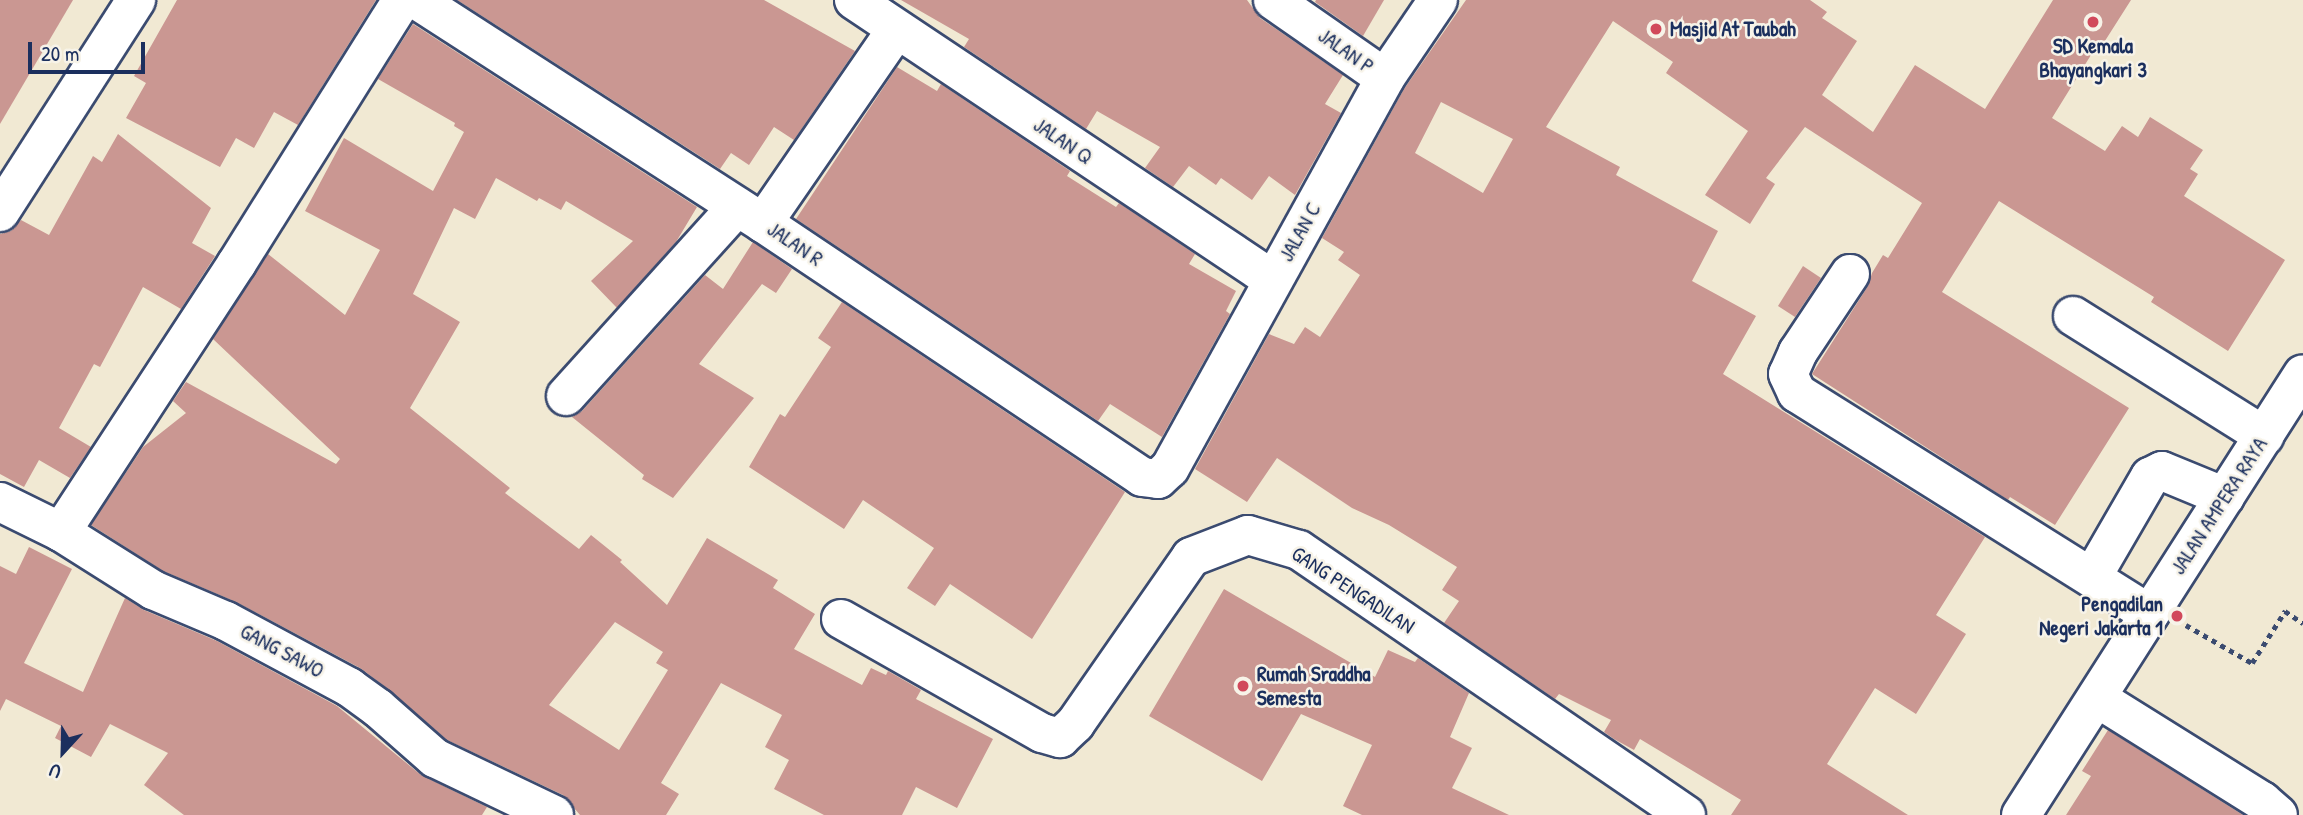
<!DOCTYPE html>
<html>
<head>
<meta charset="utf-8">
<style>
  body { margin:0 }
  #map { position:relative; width:2303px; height:815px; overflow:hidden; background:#f1e9d3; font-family:"Patrick Hand",sans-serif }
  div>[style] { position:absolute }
  .building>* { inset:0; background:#ca9792 }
  .path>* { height:4.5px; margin-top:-2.25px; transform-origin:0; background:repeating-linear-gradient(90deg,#3b4b70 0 5px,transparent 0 10px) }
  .roads { filter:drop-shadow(2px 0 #3b4b70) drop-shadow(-2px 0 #3b4b70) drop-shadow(0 2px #3b4b70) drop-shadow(0 -2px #3b4b70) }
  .minor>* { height:38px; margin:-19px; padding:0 19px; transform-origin:19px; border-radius:19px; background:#fff }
  .dots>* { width:19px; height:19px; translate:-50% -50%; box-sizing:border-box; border:4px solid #f7f3e8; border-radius:50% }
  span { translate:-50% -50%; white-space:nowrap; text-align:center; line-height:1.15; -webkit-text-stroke:5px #f7f3e8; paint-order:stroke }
  .poi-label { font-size:21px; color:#1b2f5e; font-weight:700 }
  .left { translate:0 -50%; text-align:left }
  .right { translate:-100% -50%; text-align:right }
  .street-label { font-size:21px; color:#1b2f5e }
  .north { position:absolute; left:28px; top:717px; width:70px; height:70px; -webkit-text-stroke:5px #f7f3e8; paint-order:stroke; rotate:202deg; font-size:19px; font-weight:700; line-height:28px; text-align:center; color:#1b2f5e }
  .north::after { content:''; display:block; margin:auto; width:24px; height:32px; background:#1b2f5e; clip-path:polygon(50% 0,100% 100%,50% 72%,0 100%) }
  .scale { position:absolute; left:28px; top:42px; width:117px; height:32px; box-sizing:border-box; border:4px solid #1b2f5e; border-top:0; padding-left:9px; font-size:21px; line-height:24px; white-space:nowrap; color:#1b2f5e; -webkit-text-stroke:5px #f7f3e8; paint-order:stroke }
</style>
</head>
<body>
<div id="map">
  <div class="building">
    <i style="clip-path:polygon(0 0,73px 0,0 124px)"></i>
    <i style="clip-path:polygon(177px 0,376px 0,298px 125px,274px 112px,254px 148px,236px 138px,220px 167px,126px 118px,146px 83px,134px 76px)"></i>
    <i style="clip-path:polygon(457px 0,764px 0,855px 51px,794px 140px,774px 127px,749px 165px,731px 153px,720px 169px)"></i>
    <i style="clip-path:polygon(901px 0,1247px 0,1260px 18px,1343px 75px,1325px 104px,1341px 113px,1295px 195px,1269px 176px,1252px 200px,1221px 178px,1216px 185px,1189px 166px,1173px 187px,1145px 168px,1160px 147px,1097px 111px,1086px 129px,964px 47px,969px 39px)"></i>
    <i style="clip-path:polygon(1316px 0,1384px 0,1363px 36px,1315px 2px)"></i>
    <i style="clip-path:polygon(evenodd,1466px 0,1810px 0,1827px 12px,1822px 18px,1857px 41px,1822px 95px,1873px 132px,1915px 65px,1985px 109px,2053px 0,2131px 0,2103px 44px,2099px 42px,2052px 118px,2105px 151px,2122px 126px,2138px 137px,2150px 117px,2203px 150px,2190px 169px,2198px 174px,2184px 196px,2285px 260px,2228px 351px,2151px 302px,2154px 297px,1999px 201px,1942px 292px,2129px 408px,2055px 525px,2010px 497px,2008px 500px,1812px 374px,1868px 286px,1872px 273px,1883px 255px,1888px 258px,1922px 203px,1805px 127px,1766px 178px,1775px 184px,1750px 224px,1705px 195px,1748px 131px,1666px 73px,1673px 62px,1613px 21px,1546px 127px,1620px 167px,1616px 175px,1718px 231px,1692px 281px,1756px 316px,1723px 374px,1985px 537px,1936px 615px,1966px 634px,1916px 714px,1875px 688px,1827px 764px,1908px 815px,1731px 815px,1741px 800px,1640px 739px,1634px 750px,1614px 739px,1604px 732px,1611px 720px,1559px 694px,1555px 699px,1444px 623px,1459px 601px,1442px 590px,1457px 567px,1389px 525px,1352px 508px,1277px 458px,1247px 502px,1195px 469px,1269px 334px,1294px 344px,1305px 327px,1320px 337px,1360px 275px,1338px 260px,1344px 252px,1322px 238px,1404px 89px,1466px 0,1441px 102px,1513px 139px,1483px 193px,1415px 153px,1441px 102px)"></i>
    <i style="clip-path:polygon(evenodd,413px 24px,697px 207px,676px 242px,617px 308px,591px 281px,633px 241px,566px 201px,561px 210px,539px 198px,537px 201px,496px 178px,475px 219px,454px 208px,413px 294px,460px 322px,410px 408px,510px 488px,505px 493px,579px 549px,591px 535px,622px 560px,620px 562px,667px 605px,707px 538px,778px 580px,773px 588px,815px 614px,794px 649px,862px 685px,871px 668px,886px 675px,888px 671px,921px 690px,916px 699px,993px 739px,957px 808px,916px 787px,902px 815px,824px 815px,774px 789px,789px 760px,765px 747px,782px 715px,721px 683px,661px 783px,679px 794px,666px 815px,580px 815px,563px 795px,447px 740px,392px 692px,360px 668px,236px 602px,163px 571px,91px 525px,143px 447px,186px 413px,173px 401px,186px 382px,336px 464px,340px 459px,213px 339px,268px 254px,345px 315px,380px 250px,305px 211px,344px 138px,433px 191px,464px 132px,454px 126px,455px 123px,378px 79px,413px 24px,615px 622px,663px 652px,656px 663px,668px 670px,619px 750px,549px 705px,615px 622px)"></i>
    <i style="clip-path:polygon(897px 67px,937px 91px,941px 84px,1070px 171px,1067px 176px,1116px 207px,1119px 203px,1195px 254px,1189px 264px,1236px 291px,1226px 311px,1230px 314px,1162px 437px,1110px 404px,1098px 421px,796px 219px)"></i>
    <i style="clip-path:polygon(118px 134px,211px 208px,192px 243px,215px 256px,181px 309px,143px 287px,100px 367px,94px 364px,59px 428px,91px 447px,70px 478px,39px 460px,24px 487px,0 474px,0 234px,11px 231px,21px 220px,49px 235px,93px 156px,102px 162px)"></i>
    <i style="clip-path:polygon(753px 242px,792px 269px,776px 293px,762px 284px,699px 364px,754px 398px,673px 498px,642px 479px,644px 475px,572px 417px,582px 411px,705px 275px,723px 289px)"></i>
    <i style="clip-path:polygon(1803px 266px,1821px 278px,1795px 317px,1778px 306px)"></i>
    <i style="clip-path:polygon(842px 302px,1125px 492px,1032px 639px,950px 584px,935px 606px,907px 588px,934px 548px,863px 500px,844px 529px,749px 467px,780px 414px,785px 417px,831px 347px,818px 338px)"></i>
    <i style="clip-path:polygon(29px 547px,72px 569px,24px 663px,83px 692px,125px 598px,144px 610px,217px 641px,337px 706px,421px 775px,487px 807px,482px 815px,184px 815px,144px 785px,168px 753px,110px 724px,91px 757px,55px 738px,61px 726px,6px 699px,0 711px,0 566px,16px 574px)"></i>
    <i style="clip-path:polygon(1224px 589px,1375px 677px,1388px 650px,1415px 662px,1418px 658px,1469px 693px,1450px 737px,1472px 748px,1452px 788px,1509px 815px,1362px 815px,1343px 806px,1372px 745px,1301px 714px,1262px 781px,1149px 716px)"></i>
    <i style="clip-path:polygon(2108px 730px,2243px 815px,2066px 815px,2091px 776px,2082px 771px)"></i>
  </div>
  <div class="path">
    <i style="left:2186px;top:625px;width:76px;rotate:29.9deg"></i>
    <i style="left:2252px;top:663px;width:62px;rotate:-57.6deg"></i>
    <i style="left:2285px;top:611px;width:22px;rotate:34deg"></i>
  </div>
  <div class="roads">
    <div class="minor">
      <i style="left:417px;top:0;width:412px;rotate:32.8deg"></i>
      <i style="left:763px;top:223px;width:456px;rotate:33.8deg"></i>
      <i style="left:1142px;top:477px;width:16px;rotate:7deg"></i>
      <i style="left:1158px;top:479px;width:16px;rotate:-43deg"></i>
      <i style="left:1170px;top:468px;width:445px;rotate:-61.1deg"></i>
      <i style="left:1385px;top:78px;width:94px;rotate:-55.8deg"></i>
      <i style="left:854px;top:0;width:504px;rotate:33.75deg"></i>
      <i style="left:1273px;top:0;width:136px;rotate:34.9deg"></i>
      <i style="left:0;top:212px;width:252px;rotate:-57.3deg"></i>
      <i style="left:763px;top:223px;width:234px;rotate:-55.4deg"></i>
      <i style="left:1850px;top:274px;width:94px;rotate:123.7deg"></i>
      <i style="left:1798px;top:352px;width:24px;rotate:114deg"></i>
      <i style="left:1788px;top:374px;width:21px;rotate:65deg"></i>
      <i style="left:1797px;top:393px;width:416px;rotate:32.1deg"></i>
      <i style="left:2073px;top:316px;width:226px;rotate:32.1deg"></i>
      <i style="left:566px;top:396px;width:255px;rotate:-47.9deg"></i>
      <i style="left:0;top:502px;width:68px;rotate:26.2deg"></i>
      <i style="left:61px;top:532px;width:109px;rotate:32.2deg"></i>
      <i style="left:153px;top:590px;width:79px;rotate:23deg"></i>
      <i style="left:226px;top:621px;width:140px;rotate:28.2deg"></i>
      <i style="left:349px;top:687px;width:36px;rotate:36deg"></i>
      <i style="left:378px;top:708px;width:76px;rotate:41.3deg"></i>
      <i style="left:435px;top:758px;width:132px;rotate:25.6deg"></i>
      <i style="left:61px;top:532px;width:321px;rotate:-56.8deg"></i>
      <i style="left:237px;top:263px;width:310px;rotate:-57.9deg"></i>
      <i style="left:2092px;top:577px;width:116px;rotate:-59.9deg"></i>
      <i style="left:2150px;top:477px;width:13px;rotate:-27deg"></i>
      <i style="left:2162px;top:471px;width:68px;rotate:22.4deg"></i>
      <i style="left:841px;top:619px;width:231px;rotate:29.6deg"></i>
      <i style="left:1042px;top:733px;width:19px;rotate:16deg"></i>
      <i style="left:1060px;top:738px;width:21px;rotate:-43deg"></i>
      <i style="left:1075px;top:724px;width:203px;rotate:-55.2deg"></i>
      <i style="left:1191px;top:557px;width:61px;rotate:-21.1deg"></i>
      <i style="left:1248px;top:535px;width:53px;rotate:16.4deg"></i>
      <i style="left:1299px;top:550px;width:469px;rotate:34.4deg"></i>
      <i style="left:2097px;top:698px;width:195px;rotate:32deg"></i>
      <i style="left:2262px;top:801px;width:21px;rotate:41deg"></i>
      <i style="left:2021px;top:815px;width:523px;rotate:-57.4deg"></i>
    </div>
  </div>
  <div class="dots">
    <i style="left:2093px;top:22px;background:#d1495b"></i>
    <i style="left:1656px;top:29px;background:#d1495b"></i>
    <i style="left:2177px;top:616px;background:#d1495b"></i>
    <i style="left:1243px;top:686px;background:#d1495b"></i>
  </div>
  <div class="poi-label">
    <span class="left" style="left:1670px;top:29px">Masjid At Taubah</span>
    <span style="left:2093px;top:58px">SD Kemala<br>Bhayangkari 3</span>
    <span class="right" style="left:2163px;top:616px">Pengadilan<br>Negeri Jakarta 1</span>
    <span class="left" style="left:1257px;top:686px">Rumah Sraddha<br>Semesta</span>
  </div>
  <div class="street-label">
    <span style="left:1346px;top:51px;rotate:35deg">JALAN P</span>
    <span style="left:1063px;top:141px;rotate:34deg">JALAN Q</span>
    <span style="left:1300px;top:232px;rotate:-61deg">JALAN C</span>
    <span style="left:795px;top:244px;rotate:34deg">JALAN R</span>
    <span style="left:2219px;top:506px;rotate:-57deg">JALAN AMPERA RAYA</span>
    <span style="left:1353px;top:590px;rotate:33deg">GANG PENGADILAN</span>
    <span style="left:282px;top:651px;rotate:28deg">GANG SAWO</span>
  </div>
  <div class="north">U</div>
  <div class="scale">20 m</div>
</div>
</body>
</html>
